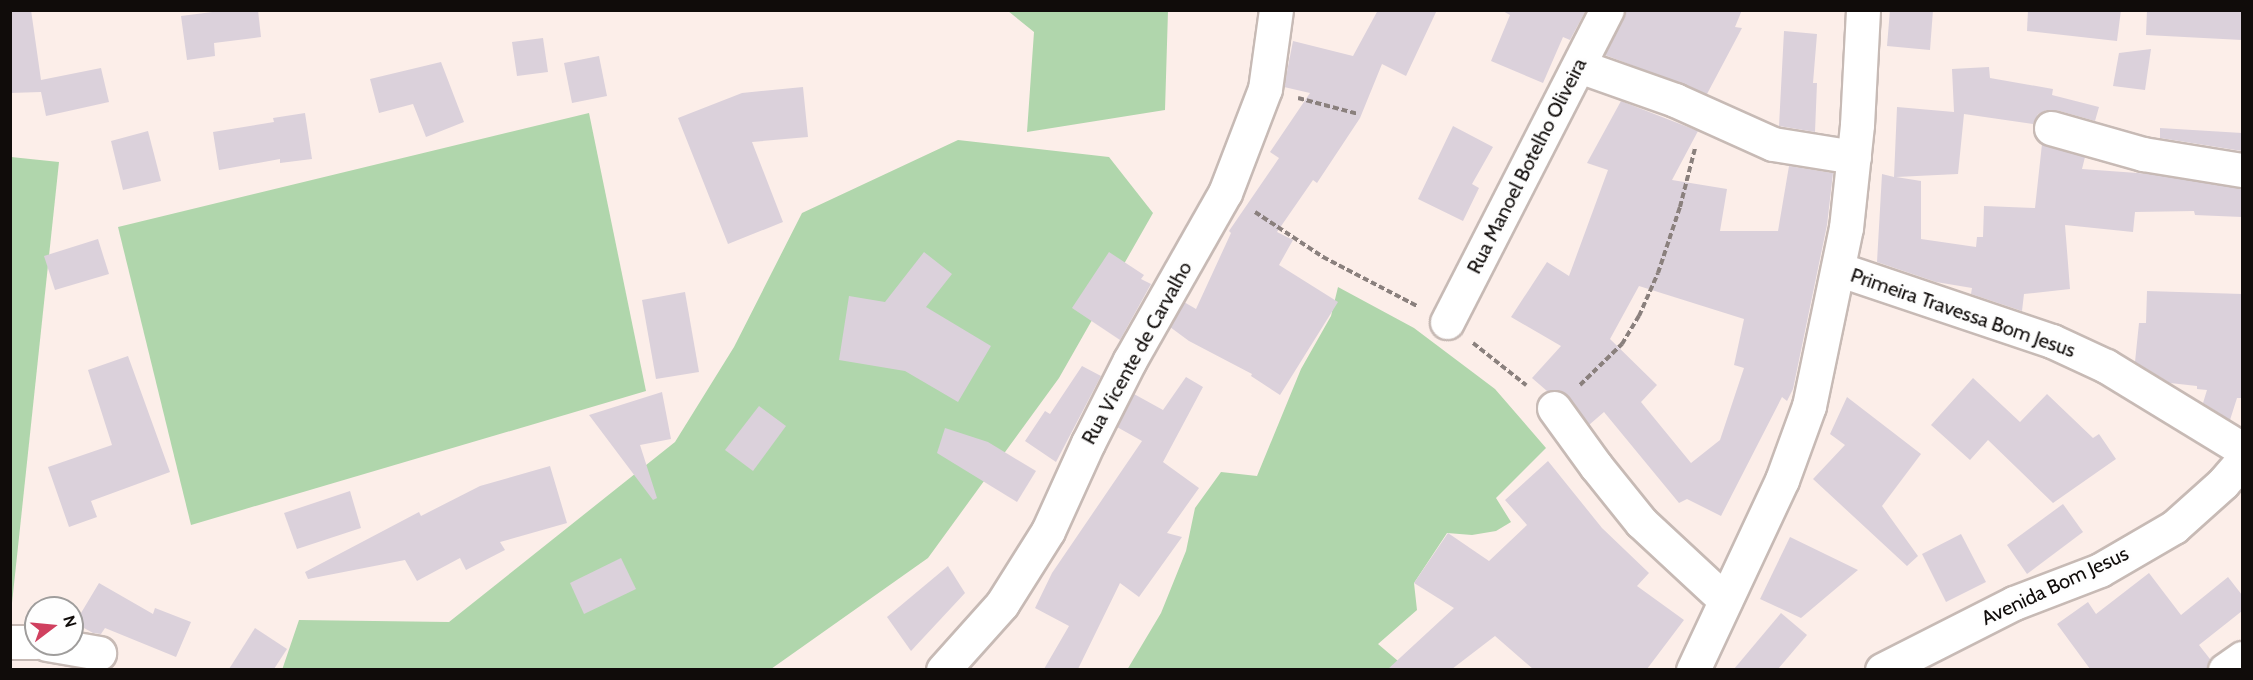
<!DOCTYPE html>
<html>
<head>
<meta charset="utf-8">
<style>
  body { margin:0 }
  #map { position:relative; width:2253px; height:680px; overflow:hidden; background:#fceee9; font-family:Cabin,sans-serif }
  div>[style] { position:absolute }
  .green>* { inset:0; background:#b0d6ac }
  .building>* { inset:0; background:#dbd1db }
  .path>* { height:4px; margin-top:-2px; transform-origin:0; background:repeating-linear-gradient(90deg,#8a807d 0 6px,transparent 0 9px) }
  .roads { filter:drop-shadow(2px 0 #c7bab5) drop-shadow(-2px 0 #c7bab5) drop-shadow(0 2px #c7bab5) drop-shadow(0 -2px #c7bab5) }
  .minor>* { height:33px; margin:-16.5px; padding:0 16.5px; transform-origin:16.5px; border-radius:16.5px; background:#fff }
  .major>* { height:33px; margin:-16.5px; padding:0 16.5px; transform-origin:16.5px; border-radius:16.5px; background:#fff }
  span { translate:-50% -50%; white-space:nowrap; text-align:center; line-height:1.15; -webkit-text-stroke:6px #fefefe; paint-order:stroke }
  .street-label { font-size:20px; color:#100c0a }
  .frame { position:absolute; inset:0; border:12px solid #100c0a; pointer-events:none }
  .north { position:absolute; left:24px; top:596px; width:60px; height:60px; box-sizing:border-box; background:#fefefe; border:2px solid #9f9d9c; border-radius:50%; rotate:74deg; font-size:16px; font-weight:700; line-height:24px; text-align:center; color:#100c0a }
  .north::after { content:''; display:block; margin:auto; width:21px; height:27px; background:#d0405f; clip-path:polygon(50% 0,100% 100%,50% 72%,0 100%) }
</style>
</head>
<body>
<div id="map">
  <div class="green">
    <i style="clip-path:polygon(1008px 11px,1168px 11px,1165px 110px,1027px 132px,1034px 32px)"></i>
    <i style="clip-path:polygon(589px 113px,646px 391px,191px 525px,118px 227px)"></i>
    <i style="clip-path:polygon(958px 140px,1109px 157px,1153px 213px,1059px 378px,928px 558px,771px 669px,282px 670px,299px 620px,449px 622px,675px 442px,734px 347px,802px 213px)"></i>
    <i style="clip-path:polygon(11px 157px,59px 162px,12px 603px,11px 603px)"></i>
    <i style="clip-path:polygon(1338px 287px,1414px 328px,1495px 389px,1546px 448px,1496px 498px,1511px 522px,1496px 531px,1472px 535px,1447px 533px,1414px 583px,1417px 610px,1378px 644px,1398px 661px,1389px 669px,1127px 670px,1161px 613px,1186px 551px,1195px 508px,1221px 472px,1257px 476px,1301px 369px,1331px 316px)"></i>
  </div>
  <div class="building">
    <i style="clip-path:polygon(10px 10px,31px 10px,41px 80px,101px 68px,109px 102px,46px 116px,41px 92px,10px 93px)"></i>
    <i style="clip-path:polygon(228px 10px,258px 10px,261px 37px,214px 43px,215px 56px,187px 60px,181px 16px)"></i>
    <i style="clip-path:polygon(1378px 10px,1437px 10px,1406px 76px,1382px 64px,1360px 118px,1317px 183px,1313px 180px,1277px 232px,1293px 240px,1279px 265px,1338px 302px,1280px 395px,1251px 376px,1252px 374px,1189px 341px,1170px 327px,1184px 302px,1196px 309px,1231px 233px,1229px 231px,1279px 158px,1270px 152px,1310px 93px,1284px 87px,1293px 41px,1353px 56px)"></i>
    <i style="clip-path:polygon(1501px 10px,1586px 10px,1570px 40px,1563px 37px,1543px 83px,1491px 61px,1510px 15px)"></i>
    <i style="clip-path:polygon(1625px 10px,1742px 10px,1735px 27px,1742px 28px,1707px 94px,1605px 55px)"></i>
    <i style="clip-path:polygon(1890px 10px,1933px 10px,1930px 50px,1887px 46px)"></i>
    <i style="clip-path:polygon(2028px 10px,2121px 10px,2117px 41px,2027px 31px)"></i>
    <i style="clip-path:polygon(2147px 10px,2242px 10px,2242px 40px,2146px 35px)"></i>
    <i style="clip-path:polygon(1784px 31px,1817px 34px,1813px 83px,1817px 83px,1815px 132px,1779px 126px)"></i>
    <i style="clip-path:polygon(543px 38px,548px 72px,517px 76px,512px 42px)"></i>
    <i style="clip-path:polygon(2151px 49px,2145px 90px,2113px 86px,2119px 53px)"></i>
    <i style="clip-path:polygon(599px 56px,607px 96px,572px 103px,564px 63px)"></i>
    <i style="clip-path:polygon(441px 62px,464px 122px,426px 137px,413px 104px,379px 113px,370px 79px)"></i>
    <i style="clip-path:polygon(1989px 67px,1990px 78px,2053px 89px,2052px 95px,2099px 107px,2095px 121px,2056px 110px,2047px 110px,2038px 114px,2033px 124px,1964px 114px,1958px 174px,1896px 177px,1921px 181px,1921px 239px,1976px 247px,1977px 237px,1983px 237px,1984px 206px,2035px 208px,2042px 144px,2085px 157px,2082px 169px,2151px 174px,2242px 188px,2242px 217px,2195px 215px,2194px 211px,2135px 212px,2133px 232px,2065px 225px,2070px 289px,2024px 294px,2022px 311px,1971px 294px,1972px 288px,1936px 282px,1877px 262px,1882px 174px,1894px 177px,1897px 107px,1954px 112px,1952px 69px)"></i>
    <i style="clip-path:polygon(803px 87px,808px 137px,752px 142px,783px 222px,728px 244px,678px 118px,742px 93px)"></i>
    <i style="clip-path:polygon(evenodd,1621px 101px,1698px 131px,1672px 180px,1727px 189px,1720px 231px,1778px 231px,1789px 166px,1833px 173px,1827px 225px,1793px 389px,1787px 401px,1782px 397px,1721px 516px,1687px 499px,1679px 503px,1604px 412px,1589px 425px,1562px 391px,1547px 391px,1532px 378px,1561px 346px,1511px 317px,1547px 262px,1569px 276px,1608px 170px,1587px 163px,1621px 101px,1639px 286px,1744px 319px,1734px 365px,1744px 368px,1720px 440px,1691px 463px,1641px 402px,1657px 385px,1610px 339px,1639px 286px)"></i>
    <i style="clip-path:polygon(305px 113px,312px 159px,280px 163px,280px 159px,219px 170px,213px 132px,274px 122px,273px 118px)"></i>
    <i style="clip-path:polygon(1453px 126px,1493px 147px,1472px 184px,1479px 188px,1463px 221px,1418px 199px)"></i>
    <i style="clip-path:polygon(2160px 128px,2242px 133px,2242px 151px,2160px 138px)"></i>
    <i style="clip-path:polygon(148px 131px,161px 181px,123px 190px,111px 141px)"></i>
    <i style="clip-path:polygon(98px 239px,109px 274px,55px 290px,44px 256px)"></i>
    <i style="clip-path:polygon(924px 252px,952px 274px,926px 307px,991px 346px,958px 402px,905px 371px,839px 360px,849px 296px,885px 302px)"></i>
    <i style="clip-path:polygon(1109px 252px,1144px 275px,1141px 279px,1151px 284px,1120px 340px,1072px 308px)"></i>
    <i style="clip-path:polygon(2147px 291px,2242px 294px,2242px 398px,2237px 398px,2230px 420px,2203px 403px,2207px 390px,2197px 389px,2197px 386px,2170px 383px,2135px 362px,2139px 323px,2146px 323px)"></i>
    <i style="clip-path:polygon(685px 292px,699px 372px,656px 379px,642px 300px)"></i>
    <i style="clip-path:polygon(128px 356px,170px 472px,91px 501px,97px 517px,69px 527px,48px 467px,112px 445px,88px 370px)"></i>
    <i style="clip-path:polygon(1082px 366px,1101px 376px,1056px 462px,1025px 441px,1045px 411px,1050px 414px)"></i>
    <i style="clip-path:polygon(1186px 377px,1203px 387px,1163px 462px,1199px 488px,1167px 533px,1182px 537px,1139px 597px,1120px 583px,1078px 669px,1044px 669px,1069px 626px,1035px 608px,1052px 573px,1142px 441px,1117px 427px,1134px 394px,1163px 410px)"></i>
    <i style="clip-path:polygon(1973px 378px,2020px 422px,2047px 394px,2093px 438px,2099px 434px,2116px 459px,2053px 503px,1988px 440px,1970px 460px,1931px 425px)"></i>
    <i style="clip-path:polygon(662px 392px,671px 439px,640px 445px,657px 498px,653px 500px,589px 415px)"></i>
    <i style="clip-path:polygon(1847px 397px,1921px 454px,1882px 506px,1918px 556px,1907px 566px,1813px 479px,1845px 445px,1830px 434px)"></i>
    <i style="clip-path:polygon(759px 406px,786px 426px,753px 471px,725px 450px)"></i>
    <i style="clip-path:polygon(945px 428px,988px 442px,1036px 471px,1017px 502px,937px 453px)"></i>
    <i style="clip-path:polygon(1548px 461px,1602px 528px,1649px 573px,1637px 586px,1684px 620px,1647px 669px,1533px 669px,1495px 636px,1452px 669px,1388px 669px,1454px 608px,1414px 583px,1448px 533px,1489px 561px,1527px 525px,1505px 500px)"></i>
    <i style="clip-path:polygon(550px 466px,567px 523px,500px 542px,505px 550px,466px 570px,460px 558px,417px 581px,405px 560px,308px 579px,305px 572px,419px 512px,421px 516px,480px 486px)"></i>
    <i style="clip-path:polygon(350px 491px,361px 528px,297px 549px,284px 513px)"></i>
    <i style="clip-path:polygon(2063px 504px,2083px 532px,2027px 574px,2007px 545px)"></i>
    <i style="clip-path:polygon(1961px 534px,1986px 582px,1946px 602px,1922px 554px)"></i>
    <i style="clip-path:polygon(1790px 537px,1858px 570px,1801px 618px,1760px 599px)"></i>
    <i style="clip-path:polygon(621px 558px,636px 589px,584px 614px,570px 583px)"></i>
    <i style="clip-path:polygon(948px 566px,965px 593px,911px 651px,887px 617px)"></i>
    <i style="clip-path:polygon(2149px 573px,2181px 615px,2228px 577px,2242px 595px,2242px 611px,2199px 645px,2210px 659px,2207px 669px,2090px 669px,2057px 624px,2088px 602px,2096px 614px)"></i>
    <i style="clip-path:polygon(99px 583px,153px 614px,155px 608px,191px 622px,176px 657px,105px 628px,101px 634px,93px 633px,75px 623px)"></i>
    <i style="clip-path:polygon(1781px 613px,1807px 635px,1778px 669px,1734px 669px)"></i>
    <i style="clip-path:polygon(255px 628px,287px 649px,274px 669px,229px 669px)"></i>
  </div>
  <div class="path">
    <i style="left:1298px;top:98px;width:62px;rotate:14.9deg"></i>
    <i style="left:1255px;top:212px;width:82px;rotate:33.5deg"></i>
    <i style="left:1323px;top:257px;width:106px;rotate:27.5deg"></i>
    <i style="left:1473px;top:343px;width:68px;rotate:38.4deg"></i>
    <i style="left:1580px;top:385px;width:59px;rotate:-44.3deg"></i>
    <i style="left:1622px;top:344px;width:33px;rotate:-59deg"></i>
    <i style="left:1639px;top:316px;width:47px;rotate:-66.2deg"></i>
    <i style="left:1658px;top:273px;width:70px;rotate:-71.6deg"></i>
    <i style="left:1680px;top:207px;width:61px;rotate:-75.7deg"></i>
  </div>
  <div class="roads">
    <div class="minor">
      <i style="left:1579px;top:66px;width:102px;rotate:19.5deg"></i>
      <i style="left:1675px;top:100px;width:107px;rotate:24.2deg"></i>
      <i style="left:1773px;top:144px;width:82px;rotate:9.1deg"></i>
      <i style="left:2051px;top:128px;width:96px;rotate:15.8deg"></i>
      <i style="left:2143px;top:154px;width:100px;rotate:9.2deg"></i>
      <i style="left:1838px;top:269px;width:226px;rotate:18.6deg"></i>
      <i style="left:2052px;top:341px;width:60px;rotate:24.8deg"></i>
      <i style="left:2106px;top:366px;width:159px;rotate:31.4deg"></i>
      <i style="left:1447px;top:322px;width:351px;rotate:-62.9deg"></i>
      <i style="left:1554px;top:408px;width:72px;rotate:54.1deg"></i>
      <i style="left:1596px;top:466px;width:72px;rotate:51.2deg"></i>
      <i style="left:1641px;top:522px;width:115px;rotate:42.9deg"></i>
      <i style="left:10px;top:642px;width:26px"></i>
      <i style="left:47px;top:644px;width:53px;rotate:9.8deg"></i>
      <i style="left:943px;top:670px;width:89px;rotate:-48.2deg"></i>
      <i style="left:1002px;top:604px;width:86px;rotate:-57.8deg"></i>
      <i style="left:1048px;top:531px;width:97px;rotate:-65.6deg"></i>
      <i style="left:1088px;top:443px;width:93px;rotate:-63.2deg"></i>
      <i style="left:1130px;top:360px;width:192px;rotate:-60.4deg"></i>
      <i style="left:1225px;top:193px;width:111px;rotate:-69deg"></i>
      <i style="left:1265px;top:89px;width:80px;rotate:-82.1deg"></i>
      <i style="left:1693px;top:670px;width:210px;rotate:-64.9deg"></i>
      <i style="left:1782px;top:480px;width:79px;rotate:-70deg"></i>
      <i style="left:1809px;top:406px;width:182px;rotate:-78.3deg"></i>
      <i style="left:1846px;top:228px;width:104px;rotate:-83.9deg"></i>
      <i style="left:1857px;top:125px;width:115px;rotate:-87deg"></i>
      <i style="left:2225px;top:670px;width:21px;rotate:-35deg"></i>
    </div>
    <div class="major">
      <i style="left:1882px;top:670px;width:148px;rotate:-26.9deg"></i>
      <i style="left:2014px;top:603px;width:92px;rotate:-21deg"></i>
      <i style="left:2100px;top:570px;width:86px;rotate:-30.2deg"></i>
      <i style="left:2174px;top:527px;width:66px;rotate:-41.9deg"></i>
      <i style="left:2223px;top:483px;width:29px;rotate:-49deg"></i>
    </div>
  </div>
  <div class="street-label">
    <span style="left:1527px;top:166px;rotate:-63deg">Rua Manoel Botelho Oliveira</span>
    <span style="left:1963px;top:313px;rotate:19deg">Primeira Travessa Bom Jesus</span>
    <span style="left:1137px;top:353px;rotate:-61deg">Rua Vicente de Carvalho</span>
    <span style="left:2055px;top:586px;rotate:-25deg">Avenida Bom Jesus</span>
  </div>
  <div class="frame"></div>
  <div class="north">N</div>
</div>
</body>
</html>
